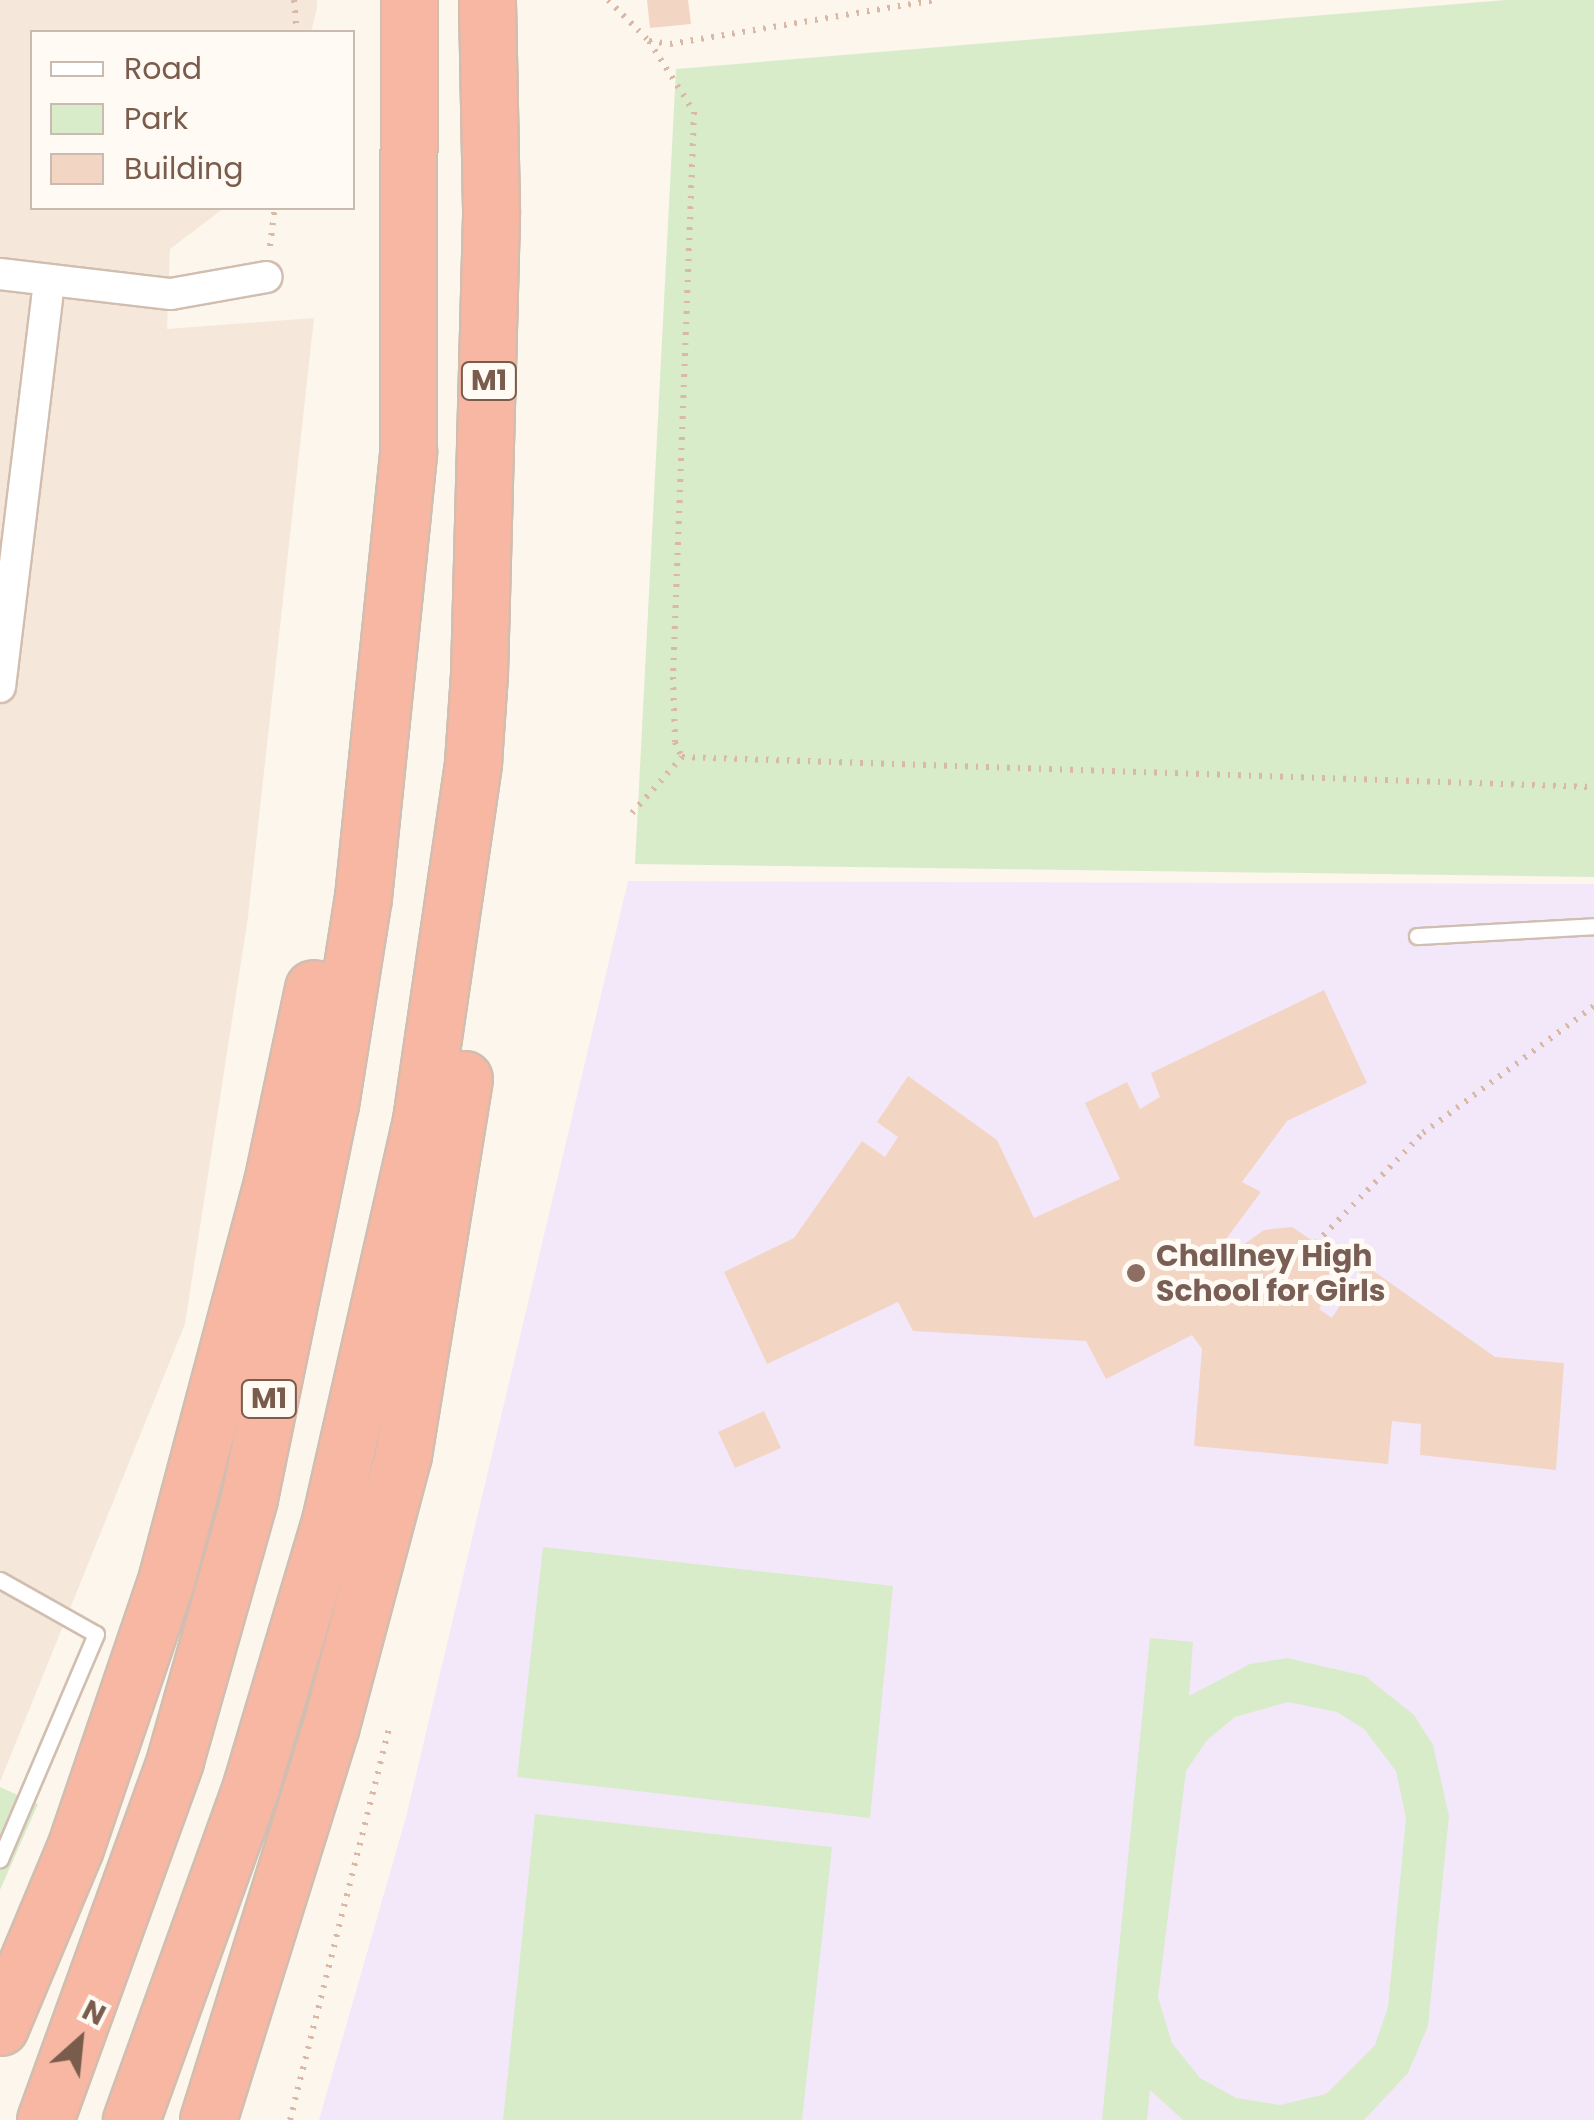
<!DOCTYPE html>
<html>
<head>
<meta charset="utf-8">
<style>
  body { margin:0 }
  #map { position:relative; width:1594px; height:2120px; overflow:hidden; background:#fdf6ec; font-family:Poppins,sans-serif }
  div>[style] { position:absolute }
  .residential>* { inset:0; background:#f5e8da }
  .education>* { inset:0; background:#f3e8fa }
  .green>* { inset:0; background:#d8ecc9 }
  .building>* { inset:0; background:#f3d5c3 }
  .path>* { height:6px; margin-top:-3px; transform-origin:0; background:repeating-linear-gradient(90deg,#d9b8a5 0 2.5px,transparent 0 10.5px) }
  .roads { filter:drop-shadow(2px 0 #d1beb0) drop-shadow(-2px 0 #d1beb0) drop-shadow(0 2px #d1beb0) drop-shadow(0 -2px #d1beb0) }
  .lane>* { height:15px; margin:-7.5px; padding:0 7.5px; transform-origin:7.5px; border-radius:7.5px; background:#fff }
  .street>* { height:30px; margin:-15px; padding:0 15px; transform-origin:15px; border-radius:15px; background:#fff }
  .highway>* { height:55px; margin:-27.5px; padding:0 27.5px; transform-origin:27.5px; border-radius:27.5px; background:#f7b7a3 }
  .dots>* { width:28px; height:28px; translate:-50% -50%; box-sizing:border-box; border:5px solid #fffaf3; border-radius:50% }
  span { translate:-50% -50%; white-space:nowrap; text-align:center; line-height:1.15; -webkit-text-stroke:10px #fffaf3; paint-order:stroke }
  .shield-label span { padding:2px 8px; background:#fffaf3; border:2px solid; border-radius:8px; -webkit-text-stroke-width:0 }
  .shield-label { font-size:28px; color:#7a5c4d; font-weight:700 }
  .education-label { font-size:30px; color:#785e54; font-weight:700 }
  .left { translate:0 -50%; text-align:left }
  .legend { position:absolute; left:30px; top:30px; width:325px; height:180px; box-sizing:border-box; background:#fffaf3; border:2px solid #cabbb1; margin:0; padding:12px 18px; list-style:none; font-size:30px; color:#7a5c4d }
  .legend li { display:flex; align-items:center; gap:20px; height:50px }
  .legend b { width:50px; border:2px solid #cabbb1 }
  .north { position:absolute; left:30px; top:1990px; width:100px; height:100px; -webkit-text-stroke:8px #fffaf3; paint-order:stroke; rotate:27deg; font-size:28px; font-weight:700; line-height:40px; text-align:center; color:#7a5c4d }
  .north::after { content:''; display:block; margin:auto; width:35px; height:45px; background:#7a5c4d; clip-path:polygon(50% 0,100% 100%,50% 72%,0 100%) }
</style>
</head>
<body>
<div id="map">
  <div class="residential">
    <i style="clip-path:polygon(0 0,317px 0,317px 8px,311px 32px,32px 32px,32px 208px,224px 208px,170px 249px,167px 329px,314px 318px,248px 917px,185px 1324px,0 1782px)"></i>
  </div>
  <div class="education">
    <i style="clip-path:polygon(628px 881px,1594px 884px,1594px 2120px,319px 2120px,406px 1817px)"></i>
  </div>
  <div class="green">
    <i style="clip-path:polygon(1506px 0,1594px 0,1594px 877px,635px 864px,676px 69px)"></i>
    <i style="clip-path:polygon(543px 1547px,893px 1586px,870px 1818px,517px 1777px)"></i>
    <i style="clip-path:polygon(evenodd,1150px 1638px,1193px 1642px,1189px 1696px,1250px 1664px,1287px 1658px,1365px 1676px,1414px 1715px,1433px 1745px,1449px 1816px,1428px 2026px,1408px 2073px,1364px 2120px,1183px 2120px,1150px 2090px,1147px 2120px,1102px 2120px,1150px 1638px,1288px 1702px,1337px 1712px,1364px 1729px,1396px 1771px,1406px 1818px,1388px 2007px,1375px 2045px,1326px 2094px,1280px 2105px,1236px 2098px,1200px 2078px,1172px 2043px,1158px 1997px,1186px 1771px,1207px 1740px,1235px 1717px,1288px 1702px)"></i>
    <i style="clip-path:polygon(0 1787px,38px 1804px,0 1890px)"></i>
    <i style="clip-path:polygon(535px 1814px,832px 1847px,802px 2120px,503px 2120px)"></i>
  </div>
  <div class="building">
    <i style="clip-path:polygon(647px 0,688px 0,691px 24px,650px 28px)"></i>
    <i style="clip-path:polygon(1324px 990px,1367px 1083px,1287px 1121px,1242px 1182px,1261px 1192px,1223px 1243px,1236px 1250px,1264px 1230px,1292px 1227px,1316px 1243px,1329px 1265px,1329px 1291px,1319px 1309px,1332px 1318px,1365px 1265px,1495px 1357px,1564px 1363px,1556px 1470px,1420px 1455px,1421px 1424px,1392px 1421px,1388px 1464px,1194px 1446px,1202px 1349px,1192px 1335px,1106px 1379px,1086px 1341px,913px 1331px,898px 1302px,767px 1364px,724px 1272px,794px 1238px,862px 1141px,885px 1157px,898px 1137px,877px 1122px,908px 1076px,997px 1140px,1034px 1218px,1120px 1179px,1085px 1103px,1127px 1082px,1140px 1109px,1160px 1097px,1151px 1073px)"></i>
    <i style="clip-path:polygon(764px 1411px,781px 1448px,735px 1468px,718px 1432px)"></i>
  </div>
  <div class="path">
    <i style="left:294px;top:0;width:32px;rotate:85deg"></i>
    <i style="left:608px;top:0;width:58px;rotate:45deg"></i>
    <i style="left:649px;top:41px;width:21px;rotate:8deg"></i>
    <i style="left:670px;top:44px;width:269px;rotate:-9.4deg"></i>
    <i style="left:649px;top:41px;width:84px;rotate:57.6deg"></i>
    <i style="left:694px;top:112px;width:565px;rotate:92.13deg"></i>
    <i style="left:673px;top:677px;width:65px;rotate:88.2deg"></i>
    <i style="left:675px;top:742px;width:17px;rotate:65deg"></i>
    <i style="left:682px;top:757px;width:912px;rotate:1.88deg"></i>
    <i style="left:270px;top:246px;width:38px;rotate:-83deg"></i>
    <i style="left:632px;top:813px;width:75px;rotate:-48.2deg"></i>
    <i style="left:1316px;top:1243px;width:153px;rotate:-45.8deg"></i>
    <i style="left:1423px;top:1133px;width:213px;rotate:-36.6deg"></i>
    <i style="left:290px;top:2120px;width:406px;rotate:-75.8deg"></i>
  </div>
  <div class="roads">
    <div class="lane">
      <i style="left:1417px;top:936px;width:177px;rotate:-3.2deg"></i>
      <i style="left:0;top:1580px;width:110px;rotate:29.4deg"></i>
      <i style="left:96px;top:1634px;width:245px;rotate:113.1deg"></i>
    </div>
    <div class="street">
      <i style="left:0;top:274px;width:172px;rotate:6.7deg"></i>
      <i style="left:171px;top:294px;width:97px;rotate:-10.1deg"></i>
      <i style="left:0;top:687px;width:410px;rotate:-83.1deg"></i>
    </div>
    <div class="highway">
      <i style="left:0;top:2027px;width:194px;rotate:-67.3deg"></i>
      <i style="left:75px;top:1848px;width:286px;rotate:-71.2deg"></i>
      <i style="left:167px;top:1577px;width:408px;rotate:-75.1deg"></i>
      <i style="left:272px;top:1183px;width:199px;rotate:-78.1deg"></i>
      <i style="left:45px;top:2120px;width:383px;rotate:-70.1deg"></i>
      <i style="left:175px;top:1760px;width:272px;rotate:-74.2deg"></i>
      <i style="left:249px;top:1498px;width:401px;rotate:-78.4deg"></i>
      <i style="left:330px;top:1105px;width:211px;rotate:-81deg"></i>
      <i style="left:363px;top:897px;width:447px;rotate:-84.2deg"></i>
      <i style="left:408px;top:452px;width:452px;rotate:-89.9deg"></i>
      <i style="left:131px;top:2120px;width:355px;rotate:-70.2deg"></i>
      <i style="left:251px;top:1786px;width:277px;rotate:-73.4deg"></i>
      <i style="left:330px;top:1521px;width:411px;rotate:-77.2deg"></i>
      <i style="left:421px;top:1120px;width:362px;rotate:-81.7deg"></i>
      <i style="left:473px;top:762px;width:88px;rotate:-86.1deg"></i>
      <i style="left:479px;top:674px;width:464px;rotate:-88.5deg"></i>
      <i style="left:491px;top:210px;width:210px;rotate:-91.1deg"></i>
      <i style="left:208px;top:2120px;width:410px;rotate:-72.7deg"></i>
      <i style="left:330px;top:1729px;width:284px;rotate:-75.1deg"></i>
      <i style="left:403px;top:1455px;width:381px;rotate:-80.8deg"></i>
    </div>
  </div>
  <div class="dots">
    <i style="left:1136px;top:1273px;background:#8d6e63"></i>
  </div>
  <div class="shield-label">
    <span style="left:489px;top:381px">M1</span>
    <span style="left:269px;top:1399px">M1</span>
  </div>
  <div class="education-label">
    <span class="left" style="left:1156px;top:1273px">Challney High<br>School for Girls</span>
  </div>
  <ul class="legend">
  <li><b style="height:12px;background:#fff"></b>Road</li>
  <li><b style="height:28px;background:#d8ecc9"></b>Park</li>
  <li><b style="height:28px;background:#f3d5c3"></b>Building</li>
  </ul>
  <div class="north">N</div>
</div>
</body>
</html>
